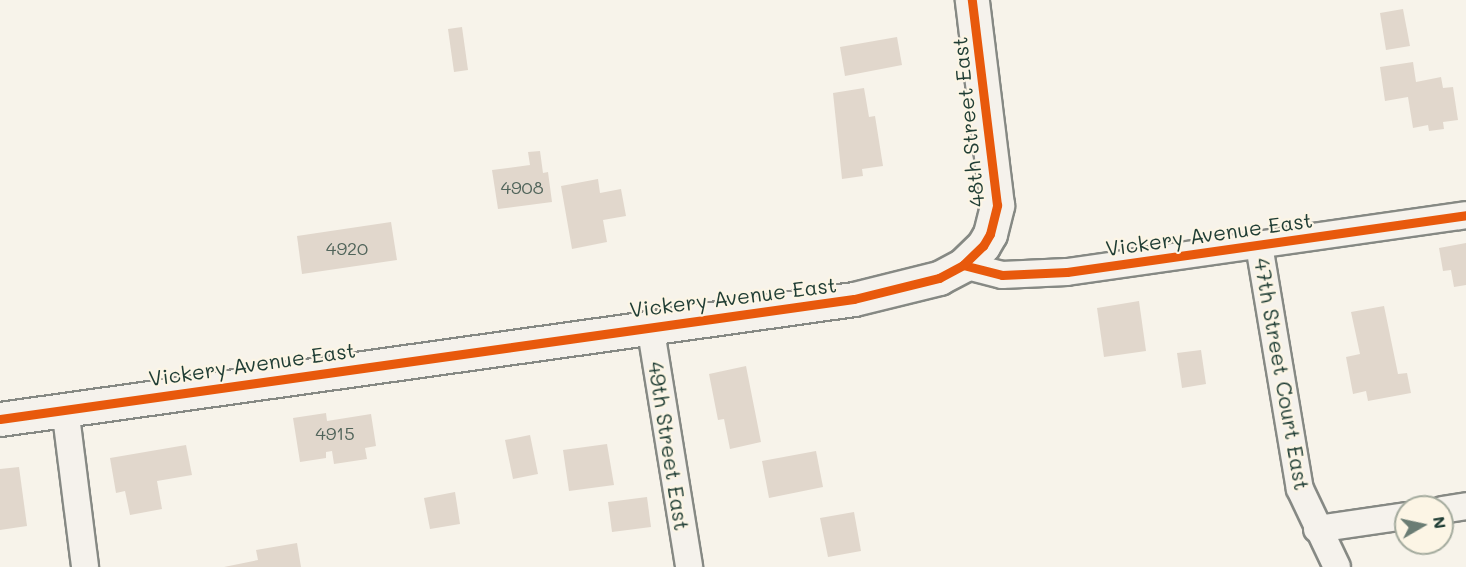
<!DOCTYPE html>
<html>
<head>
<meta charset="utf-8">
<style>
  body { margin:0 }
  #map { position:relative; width:1466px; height:567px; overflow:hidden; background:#f7f3ea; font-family:Mali,sans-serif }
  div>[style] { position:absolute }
  .building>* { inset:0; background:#e1d7cc }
  .roads { filter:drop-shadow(2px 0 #868984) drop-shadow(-2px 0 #868984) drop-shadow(0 2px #868984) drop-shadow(0 -2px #868984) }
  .street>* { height:26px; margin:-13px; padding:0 13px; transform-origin:13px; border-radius:13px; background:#f5f2ec }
  .secondary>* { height:33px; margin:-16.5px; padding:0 16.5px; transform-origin:16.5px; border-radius:16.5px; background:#f5f2ec }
  .cycleway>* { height:9px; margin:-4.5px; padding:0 4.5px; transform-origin:4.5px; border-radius:4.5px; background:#e8590c }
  span { translate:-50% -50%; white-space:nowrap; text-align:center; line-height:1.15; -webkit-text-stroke:4.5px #fcf5e5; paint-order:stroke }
  .number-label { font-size:18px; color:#50645a }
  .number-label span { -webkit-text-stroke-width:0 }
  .street-label { font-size:21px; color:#1f3d34 }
  .north { position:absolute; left:1394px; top:495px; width:60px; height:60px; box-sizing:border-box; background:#fcf5e5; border:2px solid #a4ab9e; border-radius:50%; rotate:81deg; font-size:16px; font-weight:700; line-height:24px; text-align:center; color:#1f3d34 }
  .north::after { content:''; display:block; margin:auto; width:21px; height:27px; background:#6b7d74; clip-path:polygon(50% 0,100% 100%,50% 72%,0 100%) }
</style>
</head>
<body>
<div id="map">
  <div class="building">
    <i style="clip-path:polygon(1403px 9px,1410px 46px,1386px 50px,1380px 13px)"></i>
    <i style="clip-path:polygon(462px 27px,468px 70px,454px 72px,448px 29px)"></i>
    <i style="clip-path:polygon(897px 37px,902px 65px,845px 76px,840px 47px)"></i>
    <i style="clip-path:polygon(1413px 62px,1416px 82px,1441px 77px,1443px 88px,1453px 87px,1458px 120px,1443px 122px,1444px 129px,1429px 131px,1428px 125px,1413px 128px,1408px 97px,1385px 101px,1380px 67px)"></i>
    <i style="clip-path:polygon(864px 88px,869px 117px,875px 116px,883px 166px,862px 169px,863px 176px,842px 179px,833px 93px)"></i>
    <i style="clip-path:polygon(540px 151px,543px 173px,548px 172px,552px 202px,498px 209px,492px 170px,530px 165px,528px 152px)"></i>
    <i style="clip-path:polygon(598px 179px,600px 193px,621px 189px,626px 216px,603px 220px,607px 242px,572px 249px,561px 186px)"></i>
    <i style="clip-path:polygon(391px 222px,397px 260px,302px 274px,297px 236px)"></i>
    <i style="clip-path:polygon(1466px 243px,1466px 285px,1454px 287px,1451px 270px,1443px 271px,1439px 248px)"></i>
    <i style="clip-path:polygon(1139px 301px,1146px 351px,1104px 357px,1097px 308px)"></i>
    <i style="clip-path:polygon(1384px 306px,1398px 374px,1407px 373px,1411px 393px,1368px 401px,1366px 391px,1353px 394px,1346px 357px,1360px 354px,1351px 312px)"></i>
    <i style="clip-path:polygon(1201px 350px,1206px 384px,1182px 388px,1177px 353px)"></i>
    <i style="clip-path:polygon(746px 366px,761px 442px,730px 449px,724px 419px,718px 420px,709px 374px)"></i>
    <i style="clip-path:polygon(326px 413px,327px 421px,371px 414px,376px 446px,365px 448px,367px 459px,334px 464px,332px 451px,326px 452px,326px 458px,300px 462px,293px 418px)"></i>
    <i style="clip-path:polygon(530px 435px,538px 474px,513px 479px,505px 440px)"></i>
    <i style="clip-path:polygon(607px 444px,614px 485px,569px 491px,563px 450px)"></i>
    <i style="clip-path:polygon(186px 445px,192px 475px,157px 481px,162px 509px,130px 515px,125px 491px,116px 493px,110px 458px)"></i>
    <i style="clip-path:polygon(816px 451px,823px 487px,769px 498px,762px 461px)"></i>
    <i style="clip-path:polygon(19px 467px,27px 526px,0 530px,0 469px)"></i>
    <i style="clip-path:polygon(455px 492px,460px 524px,430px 529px,424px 498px)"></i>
    <i style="clip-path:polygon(647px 497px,651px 527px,612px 532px,608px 502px)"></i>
    <i style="clip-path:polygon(854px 512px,861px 551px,828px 557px,820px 518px)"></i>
    <i style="clip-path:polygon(297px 543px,301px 567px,224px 567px,258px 560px,256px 550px)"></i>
  </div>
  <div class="roads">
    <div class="street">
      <i style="left:1259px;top:245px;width:247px;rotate:80.5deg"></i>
      <i style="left:1300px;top:489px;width:86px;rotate:64.6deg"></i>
      <i style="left:963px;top:265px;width:40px;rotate:14.4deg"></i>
      <i style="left:1002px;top:275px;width:65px;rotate:-2.6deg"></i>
      <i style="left:1067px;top:272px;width:403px;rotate:-8.1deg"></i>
      <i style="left:650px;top:325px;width:245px;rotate:80.8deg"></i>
      <i style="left:65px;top:408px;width:160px;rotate:82.8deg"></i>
      <i style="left:1442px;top:510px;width:24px;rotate:-9deg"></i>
      <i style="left:1317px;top:529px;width:90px;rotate:-8.3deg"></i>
    </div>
    <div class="secondary">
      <i style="left:0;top:419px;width:862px;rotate:-8deg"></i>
      <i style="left:854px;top:299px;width:88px;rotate:-13.9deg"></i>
      <i style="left:939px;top:278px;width:27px;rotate:-28deg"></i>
      <i style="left:963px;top:265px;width:28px;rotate:-44deg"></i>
      <i style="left:983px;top:246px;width:14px;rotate:-60deg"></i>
      <i style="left:990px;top:234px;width:30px;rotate:-76deg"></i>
      <i style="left:997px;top:205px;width:207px;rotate:-97deg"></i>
    </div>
  </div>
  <div class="cycleway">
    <i style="left:963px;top:265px;width:40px;rotate:14.4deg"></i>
    <i style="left:1002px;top:275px;width:65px;rotate:-2.6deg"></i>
    <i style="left:1067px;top:272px;width:403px;rotate:-8.1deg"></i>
    <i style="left:0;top:419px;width:862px;rotate:-8deg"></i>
    <i style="left:854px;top:299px;width:88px;rotate:-13.9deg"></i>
    <i style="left:939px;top:278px;width:27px;rotate:-28deg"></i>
    <i style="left:963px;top:265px;width:28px;rotate:-44deg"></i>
    <i style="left:983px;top:246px;width:14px;rotate:-60deg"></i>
    <i style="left:990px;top:234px;width:30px;rotate:-76deg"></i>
    <i style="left:997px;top:205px;width:207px;rotate:-97deg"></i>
  </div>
  <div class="number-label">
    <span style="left:522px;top:187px">4908</span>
    <span style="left:347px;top:248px">4920</span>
    <span style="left:335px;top:433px">4915</span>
  </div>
  <div class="street-label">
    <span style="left:968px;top:122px;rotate:-96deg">48th Street East</span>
    <span style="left:1209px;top:234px;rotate:-8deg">Vickery Avenue East</span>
    <span style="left:733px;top:297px;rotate:-7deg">Vickery Avenue East</span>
    <span style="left:252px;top:364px;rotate:-8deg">Vickery Avenue East</span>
    <span style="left:1282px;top:374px;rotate:80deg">47th Street Court East</span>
    <span style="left:669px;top:446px;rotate:81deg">49th Street East</span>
  </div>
  <div class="north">N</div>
</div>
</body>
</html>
